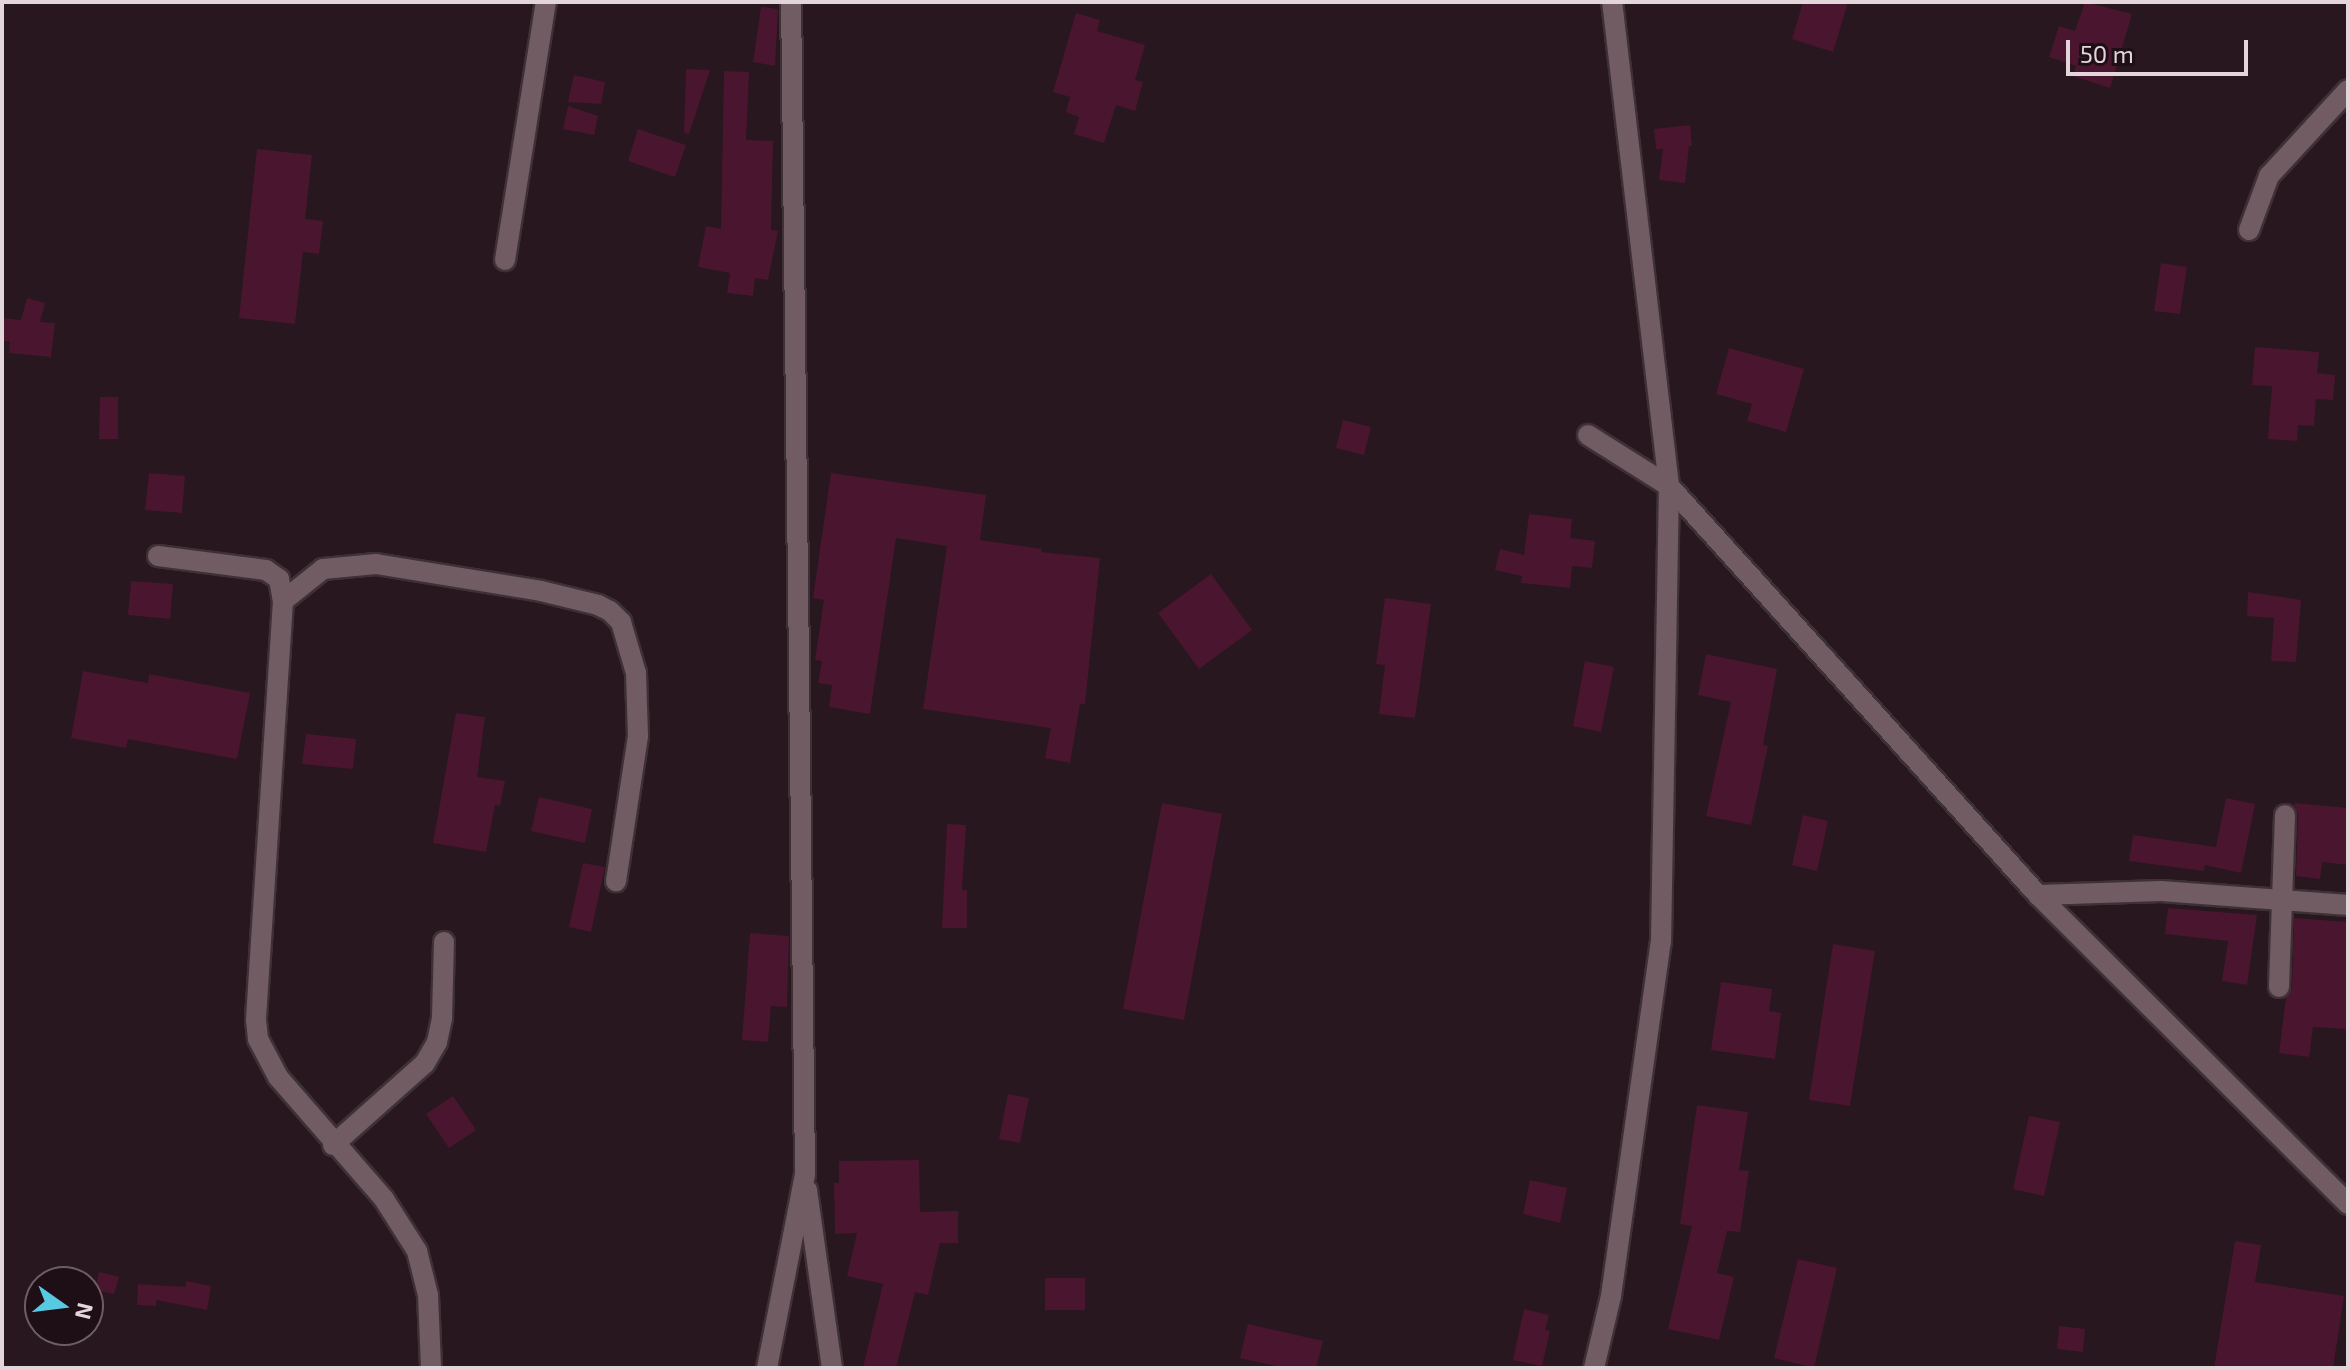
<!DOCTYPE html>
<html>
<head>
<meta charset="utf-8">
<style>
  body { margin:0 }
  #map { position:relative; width:2350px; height:1370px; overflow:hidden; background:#28171e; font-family:"Exo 2",sans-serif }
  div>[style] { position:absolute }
  .building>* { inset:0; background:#4a152f }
  .roads { filter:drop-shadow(2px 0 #3e3136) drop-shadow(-2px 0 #3e3136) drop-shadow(0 2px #3e3136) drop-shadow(0 -2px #3e3136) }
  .minor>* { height:20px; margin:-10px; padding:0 10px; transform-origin:10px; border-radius:10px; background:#715c64 }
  span { translate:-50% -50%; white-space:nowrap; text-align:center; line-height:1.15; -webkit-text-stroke:8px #1e0e15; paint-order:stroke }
  .frame { position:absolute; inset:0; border:4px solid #e2d6da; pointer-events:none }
  .north { position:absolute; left:24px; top:1266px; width:80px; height:80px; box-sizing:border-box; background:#1e0e15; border:2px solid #6c5e64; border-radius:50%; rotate:104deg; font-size:22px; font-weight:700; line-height:32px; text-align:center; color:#e2d6da }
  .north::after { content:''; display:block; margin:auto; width:28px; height:36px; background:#57c9e2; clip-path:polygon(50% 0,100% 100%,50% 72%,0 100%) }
  .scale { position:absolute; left:2066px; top:40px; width:182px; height:36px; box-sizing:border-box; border:4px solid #e2d6da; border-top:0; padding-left:10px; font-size:24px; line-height:28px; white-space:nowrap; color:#e2d6da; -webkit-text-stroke:6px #1e0e15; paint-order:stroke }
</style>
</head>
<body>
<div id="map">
  <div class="building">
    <i style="clip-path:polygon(1803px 2px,1848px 2px,1833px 52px,1792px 39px)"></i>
    <i style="clip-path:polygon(2085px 2px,2132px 14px,2110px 88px,2073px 76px,2076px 66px,2049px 57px,2059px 26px,2075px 31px)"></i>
    <i style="clip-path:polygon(761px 7px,778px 9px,775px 66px,753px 62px)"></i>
    <i style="clip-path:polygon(1076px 13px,1100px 20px,1097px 31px,1145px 45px,1135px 80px,1143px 82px,1135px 111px,1116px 105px,1104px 143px,1074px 134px,1079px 117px,1066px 112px,1070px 97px,1053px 92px)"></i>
    <i style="clip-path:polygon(686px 69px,710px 70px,689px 134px,684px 133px)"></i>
    <i style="clip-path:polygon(724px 71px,749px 72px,746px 140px,773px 141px,771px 230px,778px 231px,768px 280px,755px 278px,753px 296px,727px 293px,730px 273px,698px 267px,706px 226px,721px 229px)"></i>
    <i style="clip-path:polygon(574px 75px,605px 82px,601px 104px,568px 102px)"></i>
    <i style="clip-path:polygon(568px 106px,598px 116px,594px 135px,563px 129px)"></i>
    <i style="clip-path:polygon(1690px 125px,1692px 146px,1689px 146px,1685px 183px,1659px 180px,1663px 149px,1656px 149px,1654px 129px)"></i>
    <i style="clip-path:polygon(638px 129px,686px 145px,675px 177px,628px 161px)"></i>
    <i style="clip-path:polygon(257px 149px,312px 155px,305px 219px,323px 221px,319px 254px,303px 252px,295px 324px,239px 318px)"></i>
    <i style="clip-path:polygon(2161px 263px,2187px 267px,2180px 314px,2154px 311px)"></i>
    <i style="clip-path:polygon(27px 298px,45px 303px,40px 322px,55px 323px,51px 357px,9px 353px,10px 341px,2px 341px,2px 318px,21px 320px)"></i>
    <i style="clip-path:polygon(2255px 347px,2319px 352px,2317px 373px,2335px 375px,2333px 400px,2316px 399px,2314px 426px,2298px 425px,2297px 441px,2268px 439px,2272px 386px,2252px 385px)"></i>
    <i style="clip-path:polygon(1729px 348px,1804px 369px,1786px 432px,1747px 421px,1752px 404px,1716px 394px)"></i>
    <i style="clip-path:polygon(100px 397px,118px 397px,118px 439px,99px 439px)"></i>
    <i style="clip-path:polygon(1343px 420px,1371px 427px,1364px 455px,1336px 448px)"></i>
    <i style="clip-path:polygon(149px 473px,185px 476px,182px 513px,145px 510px)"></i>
    <i style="clip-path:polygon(831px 473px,986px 495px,980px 540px,1042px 549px,1041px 552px,1100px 558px,1085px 704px,1080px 704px,1070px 763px,1045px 758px,1051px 728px,923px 709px,947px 546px,896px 538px,870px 714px,829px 707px,832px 685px,818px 683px,822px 661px,815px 660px,824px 600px,813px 598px)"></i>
    <i style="clip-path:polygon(1529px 514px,1572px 519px,1570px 538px,1595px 541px,1592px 568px,1572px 566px,1570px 588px,1521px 583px,1522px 576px,1495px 570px,1500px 549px,1524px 555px)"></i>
    <i style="clip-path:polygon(1211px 574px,1252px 630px,1199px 669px,1158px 613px)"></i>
    <i style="clip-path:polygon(131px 581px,173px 584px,170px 619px,128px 615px)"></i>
    <i style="clip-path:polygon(2248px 592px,2301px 600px,2296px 662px,2271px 661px,2274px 618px,2247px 616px)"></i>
    <i style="clip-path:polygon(1385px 598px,1431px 604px,1415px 718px,1379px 714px,1385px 665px,1376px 664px)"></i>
    <i style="clip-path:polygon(1706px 654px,1777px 669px,1763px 745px,1768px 746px,1751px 825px,1706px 816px,1731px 702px,1698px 695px)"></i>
    <i style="clip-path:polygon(1585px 661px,1614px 667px,1601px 732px,1573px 726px)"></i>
    <i style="clip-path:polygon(83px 671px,148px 683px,149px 674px,250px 693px,237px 759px,128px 739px,126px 748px,71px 738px)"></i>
    <i style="clip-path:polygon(456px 713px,485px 717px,477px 777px,505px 781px,500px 806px,495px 805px,486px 852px,433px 843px)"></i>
    <i style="clip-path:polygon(306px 734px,356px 739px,353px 769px,302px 764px)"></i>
    <i style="clip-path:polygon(539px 797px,592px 809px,585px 843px,531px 831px)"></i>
    <i style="clip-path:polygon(2226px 798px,2255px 804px,2241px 873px,2205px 865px,2204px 871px,2129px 861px,2133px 835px,2216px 847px)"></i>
    <i style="clip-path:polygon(1162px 803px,1222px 814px,1184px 1020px,1123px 1009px)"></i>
    <i style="clip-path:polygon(2294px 803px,2348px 808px,2348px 865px,2322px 862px,2320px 879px,2296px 876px,2298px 815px)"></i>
    <i style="clip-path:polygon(1803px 815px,1828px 821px,1817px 871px,1792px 865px)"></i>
    <i style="clip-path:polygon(947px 824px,966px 825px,962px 890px,967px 890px,967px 928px,942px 928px)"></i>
    <i style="clip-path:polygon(583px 863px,605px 867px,591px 932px,569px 927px)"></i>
    <i style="clip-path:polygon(2168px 908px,2257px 915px,2247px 985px,2222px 981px,2228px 941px,2165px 934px)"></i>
    <i style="clip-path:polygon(2294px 918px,2348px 922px,2348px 1029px,2313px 1027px,2309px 1057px,2279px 1053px,2286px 998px,2292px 987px)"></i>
    <i style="clip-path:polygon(750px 933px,789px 936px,787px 1007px,771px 1006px,768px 1042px,742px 1040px)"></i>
    <i style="clip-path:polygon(1833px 944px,1875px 951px,1850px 1106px,1809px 1100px)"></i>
    <i style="clip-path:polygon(1721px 982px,1772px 989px,1769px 1011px,1781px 1013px,1775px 1059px,1711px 1050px)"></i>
    <i style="clip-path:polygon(1008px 1094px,1029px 1098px,1020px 1143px,999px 1139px)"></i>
    <i style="clip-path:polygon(453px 1096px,476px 1130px,449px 1148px,426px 1114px)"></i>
    <i style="clip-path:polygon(1697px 1105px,1748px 1112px,1739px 1170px,1749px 1171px,1740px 1232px,1727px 1231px,1717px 1273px,1734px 1277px,1719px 1340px,1668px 1329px,1692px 1226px,1680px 1224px)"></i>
    <i style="clip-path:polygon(2029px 1116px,2060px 1122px,2044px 1196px,2013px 1189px)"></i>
    <i style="clip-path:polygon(919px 1160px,920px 1212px,958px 1211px,958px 1243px,940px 1243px,928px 1295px,915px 1292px,896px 1368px,863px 1368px,883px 1284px,847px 1276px,857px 1233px,835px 1234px,834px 1183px,839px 1183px,839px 1161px)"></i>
    <i style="clip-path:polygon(1530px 1180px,1567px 1188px,1560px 1223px,1523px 1214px)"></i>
    <i style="clip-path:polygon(2235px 1241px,2261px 1245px,2255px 1282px,2344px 1296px,2333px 1368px,2214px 1368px)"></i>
    <i style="clip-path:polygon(1798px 1259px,1837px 1268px,1814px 1368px,1774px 1358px)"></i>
    <i style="clip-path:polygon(99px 1272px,119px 1277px,114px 1294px,95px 1290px)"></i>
    <i style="clip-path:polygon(1045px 1278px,1085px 1278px,1085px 1310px,1045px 1310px)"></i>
    <i style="clip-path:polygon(186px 1281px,211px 1286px,207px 1310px,156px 1300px,156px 1306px,137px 1305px,138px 1284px,185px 1287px)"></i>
    <i style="clip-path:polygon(1524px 1309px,1549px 1315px,1545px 1330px,1550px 1331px,1542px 1366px,1513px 1360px)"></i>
    <i style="clip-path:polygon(1248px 1324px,1323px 1341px,1316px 1368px,1284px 1368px,1240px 1358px)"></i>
    <i style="clip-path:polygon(2059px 1326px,2085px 1329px,2083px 1352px,2057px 1349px)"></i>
  </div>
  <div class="roads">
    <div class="minor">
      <i style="left:2249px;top:230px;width:58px;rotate:-69.7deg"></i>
      <i style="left:2269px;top:176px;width:117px;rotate:-47.4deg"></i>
      <i style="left:505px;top:260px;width:261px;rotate:-81deg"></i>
      <i style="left:1588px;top:435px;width:96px;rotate:32.2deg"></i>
      <i style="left:1669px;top:486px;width:551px;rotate:47.94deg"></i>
      <i style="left:2038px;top:895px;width:438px;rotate:44.9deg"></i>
      <i style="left:158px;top:556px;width:109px;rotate:7.4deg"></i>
      <i style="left:266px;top:570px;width:16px;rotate:35deg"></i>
      <i style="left:279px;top:579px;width:22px;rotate:80deg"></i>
      <i style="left:283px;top:601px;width:420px;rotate:93.7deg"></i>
      <i style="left:256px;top:1020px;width:19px;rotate:84deg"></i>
      <i style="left:258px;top:1039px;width:43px;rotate:62.2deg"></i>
      <i style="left:278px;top:1077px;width:162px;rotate:49deg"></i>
      <i style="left:384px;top:1199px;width:62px;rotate:57.6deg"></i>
      <i style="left:417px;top:1251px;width:45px;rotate:76deg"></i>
      <i style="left:428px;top:1295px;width:73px;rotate:87.6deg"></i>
      <i style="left:283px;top:601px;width:51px;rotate:-38.7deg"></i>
      <i style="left:323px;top:569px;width:53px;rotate:-5.4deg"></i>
      <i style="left:376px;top:564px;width:167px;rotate:9.3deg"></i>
      <i style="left:541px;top:591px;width:59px;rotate:13.8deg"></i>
      <i style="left:598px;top:605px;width:13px;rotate:27deg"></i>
      <i style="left:610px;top:611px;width:16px;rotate:45deg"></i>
      <i style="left:621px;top:622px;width:53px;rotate:73.6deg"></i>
      <i style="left:636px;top:673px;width:63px;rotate:88.2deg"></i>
      <i style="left:638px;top:736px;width:147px;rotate:98.6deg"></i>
      <i style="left:2038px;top:895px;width:123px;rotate:-1.9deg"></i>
      <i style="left:2161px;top:891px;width:188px;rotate:4.3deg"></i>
      <i style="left:2279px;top:987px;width:172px;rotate:-88deg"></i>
      <i style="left:333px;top:1145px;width:123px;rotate:-41.7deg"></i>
      <i style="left:425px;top:1063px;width:24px;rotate:-60deg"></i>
      <i style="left:437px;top:1042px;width:25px;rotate:-78deg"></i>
      <i style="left:442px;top:1018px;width:76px;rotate:-88.5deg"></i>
      <i style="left:807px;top:1190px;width:180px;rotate:82deg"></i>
      <i style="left:767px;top:1368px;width:198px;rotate:-78.9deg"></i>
      <i style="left:805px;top:1174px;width:1172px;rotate:-90.68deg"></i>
      <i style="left:1594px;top:1368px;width:74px;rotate:-76.7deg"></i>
      <i style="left:1611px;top:1296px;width:358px;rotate:-82deg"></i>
      <i style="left:1661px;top:942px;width:456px;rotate:-89deg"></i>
      <i style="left:1669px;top:486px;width:487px;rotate:-96.7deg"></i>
    </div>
  </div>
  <div class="frame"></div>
  <div class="north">N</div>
  <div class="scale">50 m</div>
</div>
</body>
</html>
